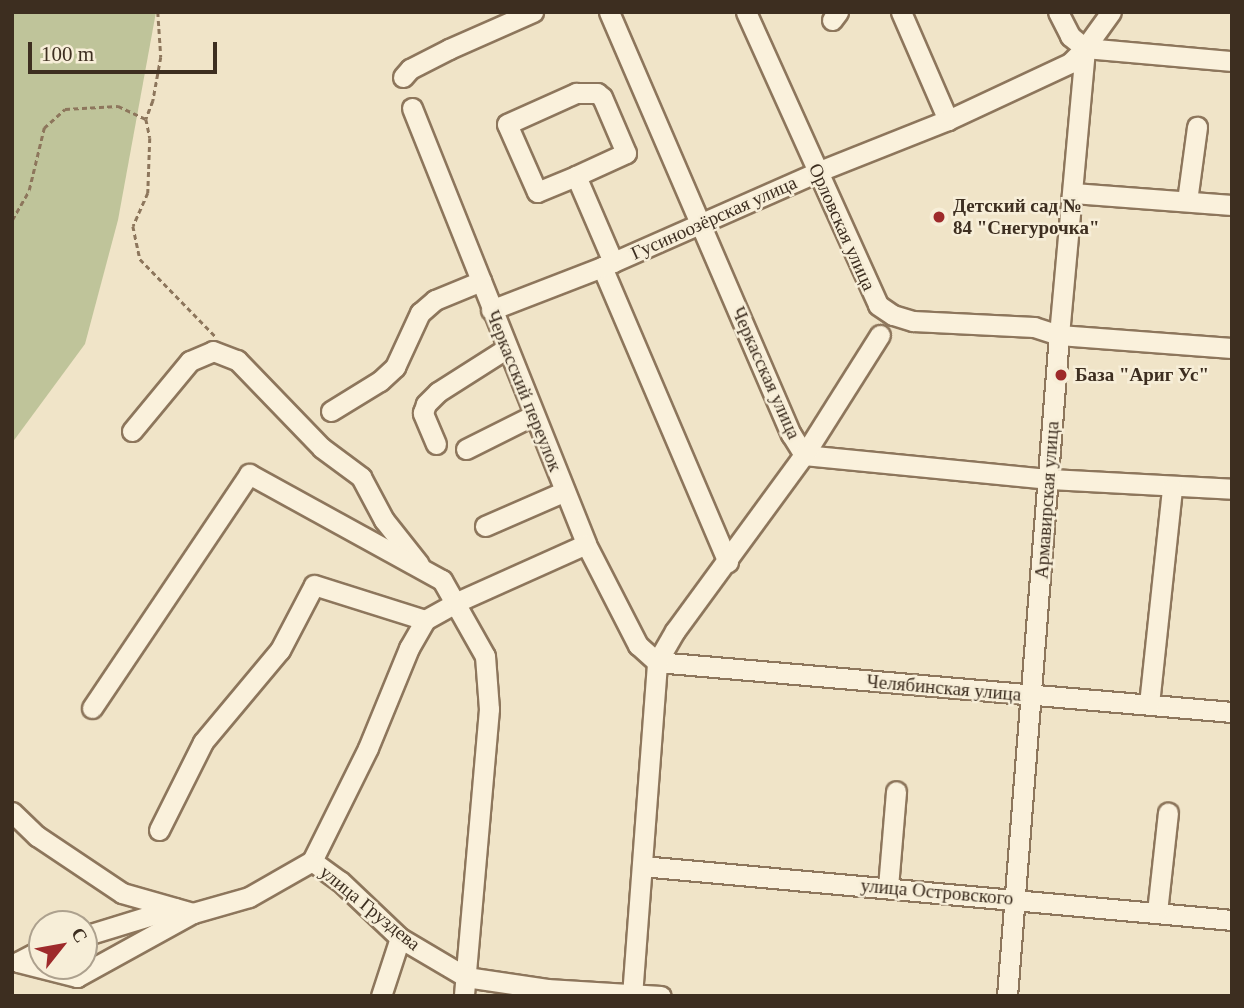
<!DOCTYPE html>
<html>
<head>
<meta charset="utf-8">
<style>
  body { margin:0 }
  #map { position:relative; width:1244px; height:1008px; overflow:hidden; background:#f0e4c8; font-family:"Times New Roman",serif }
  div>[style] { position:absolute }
  .cemetery>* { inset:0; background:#bfc49a }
  .path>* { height:2.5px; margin-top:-1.25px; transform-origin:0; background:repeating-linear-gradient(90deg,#8d765c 0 5px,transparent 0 8.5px) }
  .roads { filter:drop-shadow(2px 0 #8d765c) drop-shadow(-2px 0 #8d765c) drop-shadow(0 2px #8d765c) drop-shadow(0 -2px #8d765c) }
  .minor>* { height:19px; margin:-9.5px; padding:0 9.5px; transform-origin:9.5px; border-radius:9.5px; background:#faf1dc }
  .dots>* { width:19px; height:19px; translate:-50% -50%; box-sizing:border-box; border:4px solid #f7eed8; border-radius:50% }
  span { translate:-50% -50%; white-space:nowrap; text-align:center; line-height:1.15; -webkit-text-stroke:5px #f7eed8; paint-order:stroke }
  .poi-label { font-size:19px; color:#3d2e20; font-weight:700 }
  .left { translate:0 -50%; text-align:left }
  .street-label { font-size:19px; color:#3d2e20 }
  .frame { position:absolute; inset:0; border:14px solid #3d2e20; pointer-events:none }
  .north { position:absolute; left:28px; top:910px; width:70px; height:70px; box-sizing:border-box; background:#f7eed8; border:2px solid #ada18e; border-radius:50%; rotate:59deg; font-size:19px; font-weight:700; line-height:28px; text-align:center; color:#3d2e20 }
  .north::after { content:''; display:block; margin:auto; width:24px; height:32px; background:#9e2a2b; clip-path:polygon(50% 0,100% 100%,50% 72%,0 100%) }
  .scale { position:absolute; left:28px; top:42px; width:189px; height:32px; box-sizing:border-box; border:4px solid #3d2e20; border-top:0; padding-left:9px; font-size:21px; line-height:24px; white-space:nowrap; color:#3d2e20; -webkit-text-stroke:5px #f7eed8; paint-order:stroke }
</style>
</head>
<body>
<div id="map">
  <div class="cemetery">
    <i style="clip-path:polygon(12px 12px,156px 12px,118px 220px,85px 344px,12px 443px)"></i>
  </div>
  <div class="path">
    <i style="left:158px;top:12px;width:45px;rotate:86.2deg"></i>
    <i style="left:161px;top:57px;width:45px;rotate:100.3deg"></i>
    <i style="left:153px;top:101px;width:19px;rotate:111deg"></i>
    <i style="left:146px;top:119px;width:19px;rotate:78deg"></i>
    <i style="left:150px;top:138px;width:55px;rotate:92.1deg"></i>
    <i style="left:148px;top:193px;width:36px;rotate:114deg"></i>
    <i style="left:133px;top:226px;width:34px;rotate:78deg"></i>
    <i style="left:140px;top:259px;width:109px;rotate:45.7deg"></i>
    <i style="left:12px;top:220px;width:34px;rotate:-60deg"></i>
    <i style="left:29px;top:190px;width:64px;rotate:-76.4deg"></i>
    <i style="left:44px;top:128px;width:28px;rotate:-42deg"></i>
    <i style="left:65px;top:109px;width:53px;rotate:-3.2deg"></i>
    <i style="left:118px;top:106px;width:31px;rotate:25deg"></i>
  </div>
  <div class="roads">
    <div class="minor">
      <i style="left:609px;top:12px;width:460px;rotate:66.7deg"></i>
      <i style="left:791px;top:434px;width:25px;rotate:58deg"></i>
      <i style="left:804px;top:455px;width:247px;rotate:5.6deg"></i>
      <i style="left:1050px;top:479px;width:182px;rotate:3.1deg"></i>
      <i style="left:746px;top:12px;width:321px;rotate:65.7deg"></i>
      <i style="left:878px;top:305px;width:18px;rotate:34deg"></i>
      <i style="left:893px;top:315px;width:21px;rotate:17deg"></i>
      <i style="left:913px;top:321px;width:121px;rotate:2.8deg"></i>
      <i style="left:1034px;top:327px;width:26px;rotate:18deg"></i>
      <i style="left:1059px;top:335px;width:173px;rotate:4.3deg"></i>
      <i style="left:901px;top:12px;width:118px;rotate:66.5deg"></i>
      <i style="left:1058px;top:12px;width:27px;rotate:63deg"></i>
      <i style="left:1070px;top:36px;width:19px;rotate:39deg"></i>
      <i style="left:1085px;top:48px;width:148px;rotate:5.1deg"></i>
      <i style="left:832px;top:20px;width:10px;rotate:-53deg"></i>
      <i style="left:403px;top:77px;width:11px;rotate:-49deg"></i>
      <i style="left:410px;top:69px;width:44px;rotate:-27.1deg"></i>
      <i style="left:449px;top:49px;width:92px;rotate:-23.8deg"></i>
      <i style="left:412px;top:108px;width:469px;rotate:68.2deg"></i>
      <i style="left:586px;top:544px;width:114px;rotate:62.8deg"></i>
      <i style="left:638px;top:645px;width:25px;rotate:42deg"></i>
      <i style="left:576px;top:176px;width:42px;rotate:157.7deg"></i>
      <i style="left:537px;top:192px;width:74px;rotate:-113.8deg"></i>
      <i style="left:507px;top:124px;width:76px;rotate:-24.2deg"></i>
      <i style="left:576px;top:93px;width:21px"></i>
      <i style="left:597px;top:93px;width:6px;rotate:39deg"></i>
      <i style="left:602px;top:97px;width:61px;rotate:66.8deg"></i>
      <i style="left:626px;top:153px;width:55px;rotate:155.3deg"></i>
      <i style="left:576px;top:176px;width:94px;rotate:66.7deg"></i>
      <i style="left:1073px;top:193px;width:159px;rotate:4.3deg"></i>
      <i style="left:1187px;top:201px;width:75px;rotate:-82.3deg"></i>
      <i style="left:602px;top:267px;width:321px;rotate:66.9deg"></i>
      <i style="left:491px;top:310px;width:119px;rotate:-21.2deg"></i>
      <i style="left:602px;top:267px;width:235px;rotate:-23.8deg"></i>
      <i style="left:817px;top:172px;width:141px;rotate:-21.7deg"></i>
      <i style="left:948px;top:120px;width:135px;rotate:-25deg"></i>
      <i style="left:1070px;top:63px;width:21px;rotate:-45deg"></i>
      <i style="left:331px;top:411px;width:57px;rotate:-31.5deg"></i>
      <i style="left:380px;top:381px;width:21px;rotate:-43deg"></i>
      <i style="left:395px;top:367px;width:60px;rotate:-65.2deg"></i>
      <i style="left:420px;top:313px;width:20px;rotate:-41deg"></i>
      <i style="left:435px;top:300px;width:50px;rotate:-22.4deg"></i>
      <i style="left:132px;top:431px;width:91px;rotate:-50.4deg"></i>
      <i style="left:190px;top:361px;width:25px;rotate:-23deg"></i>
      <i style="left:213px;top:351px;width:26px;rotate:21deg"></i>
      <i style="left:237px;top:360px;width:122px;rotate:46deg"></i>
      <i style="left:322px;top:448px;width:49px;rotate:36.6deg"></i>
      <i style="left:361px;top:477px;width:49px;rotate:61.9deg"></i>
      <i style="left:384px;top:520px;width:56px;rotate:51.5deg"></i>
      <i style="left:436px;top:444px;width:34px;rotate:-113deg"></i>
      <i style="left:423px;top:413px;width:9px;rotate:-72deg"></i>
      <i style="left:426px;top:404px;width:17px;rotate:-45deg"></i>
      <i style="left:438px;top:392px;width:82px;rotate:-32.5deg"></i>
      <i style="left:466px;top:449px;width:76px;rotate:-26.6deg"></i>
      <i style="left:485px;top:526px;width:87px;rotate:-23.6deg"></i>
      <i style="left:657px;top:662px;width:577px;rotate:4.97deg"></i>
      <i style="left:1149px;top:704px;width:217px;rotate:-83.9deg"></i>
      <i style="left:92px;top:708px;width:282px;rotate:-56.1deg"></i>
      <i style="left:249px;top:474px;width:220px;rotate:28.8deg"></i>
      <i style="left:442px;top:580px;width:87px;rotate:60.5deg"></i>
      <i style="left:485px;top:656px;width:53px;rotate:85.7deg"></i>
      <i style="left:489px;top:709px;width:288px;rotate:95deg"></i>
      <i style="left:12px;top:812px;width:35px;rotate:44deg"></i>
      <i style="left:37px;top:836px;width:102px;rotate:33.8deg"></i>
      <i style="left:122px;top:893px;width:74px;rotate:15.7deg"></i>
      <i style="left:159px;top:830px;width:98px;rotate:-63.4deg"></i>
      <i style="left:203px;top:742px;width:120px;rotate:-50.1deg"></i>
      <i style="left:280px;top:650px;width:73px;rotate:-62.4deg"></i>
      <i style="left:314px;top:585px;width:116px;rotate:17.5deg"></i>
      <i style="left:312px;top:861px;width:126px;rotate:-63.6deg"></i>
      <i style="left:368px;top:748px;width:108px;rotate:-67.7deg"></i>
      <i style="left:409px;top:648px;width:32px;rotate:-60deg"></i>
      <i style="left:425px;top:620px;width:37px;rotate:-29deg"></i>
      <i style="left:457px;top:602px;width:141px;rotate:-24.2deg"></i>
      <i style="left:312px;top:861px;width:34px;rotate:36deg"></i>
      <i style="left:340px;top:881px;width:83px;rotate:43.5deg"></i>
      <i style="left:400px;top:938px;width:77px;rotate:30.6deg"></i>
      <i style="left:466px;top:977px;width:82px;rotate:8.4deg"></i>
      <i style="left:547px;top:989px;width:114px;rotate:3.5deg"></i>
      <i style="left:642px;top:866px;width:592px;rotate:5.23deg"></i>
      <i style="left:888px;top:887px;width:96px;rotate:-85.2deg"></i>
      <i style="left:1157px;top:912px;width:100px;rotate:-83.7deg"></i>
      <i style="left:84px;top:936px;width:95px;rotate:-17.1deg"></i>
      <i style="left:18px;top:962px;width:61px;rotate:14.3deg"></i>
      <i style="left:77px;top:977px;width:132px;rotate:-28.9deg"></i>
      <i style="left:193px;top:913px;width:58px;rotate:-15.9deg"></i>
      <i style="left:249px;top:897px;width:73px;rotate:-29.7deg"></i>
      <i style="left:18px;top:962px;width:27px;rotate:-28deg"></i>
      <i style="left:381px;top:996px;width:61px;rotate:-71.9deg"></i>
      <i style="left:632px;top:996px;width:335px;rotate:-85.7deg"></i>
      <i style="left:657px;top:662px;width:36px;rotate:-60deg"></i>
      <i style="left:675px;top:631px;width:218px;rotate:-53.8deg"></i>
      <i style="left:804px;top:455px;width:142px;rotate:-57.7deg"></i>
      <i style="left:1007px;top:996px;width:663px;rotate:-85.5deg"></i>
      <i style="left:1059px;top:335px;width:288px;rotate:-84.8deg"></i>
      <i style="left:1085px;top:48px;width:44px;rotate:-54.2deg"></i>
    </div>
  </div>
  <div class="dots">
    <i style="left:939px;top:217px;background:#9e2a2b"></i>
    <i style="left:1061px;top:375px;background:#9e2a2b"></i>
  </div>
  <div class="poi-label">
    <span class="left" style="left:953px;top:217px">Детский сад №<br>84 "Снегурочка"</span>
    <span class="left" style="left:1075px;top:375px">База "Ариг Ус"</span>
  </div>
  <div class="street-label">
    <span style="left:714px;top:218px;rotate:-24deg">Гусиноозёрская улица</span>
    <span style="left:842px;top:227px;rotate:66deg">Орловская улица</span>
    <span style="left:766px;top:373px;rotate:66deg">Черкасская улица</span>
    <span style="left:524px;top:391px;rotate:68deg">Черкасский переулок</span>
    <span style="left:1047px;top:500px;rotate:-86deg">Армавирская улица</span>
    <span style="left:944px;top:688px;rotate:5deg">Челябинская улица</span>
    <span style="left:937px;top:892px;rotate:5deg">улица Островского</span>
    <span style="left:370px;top:908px;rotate:39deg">улица Груздева</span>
  </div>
  <div class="frame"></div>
  <div class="north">С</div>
  <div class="scale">100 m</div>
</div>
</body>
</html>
